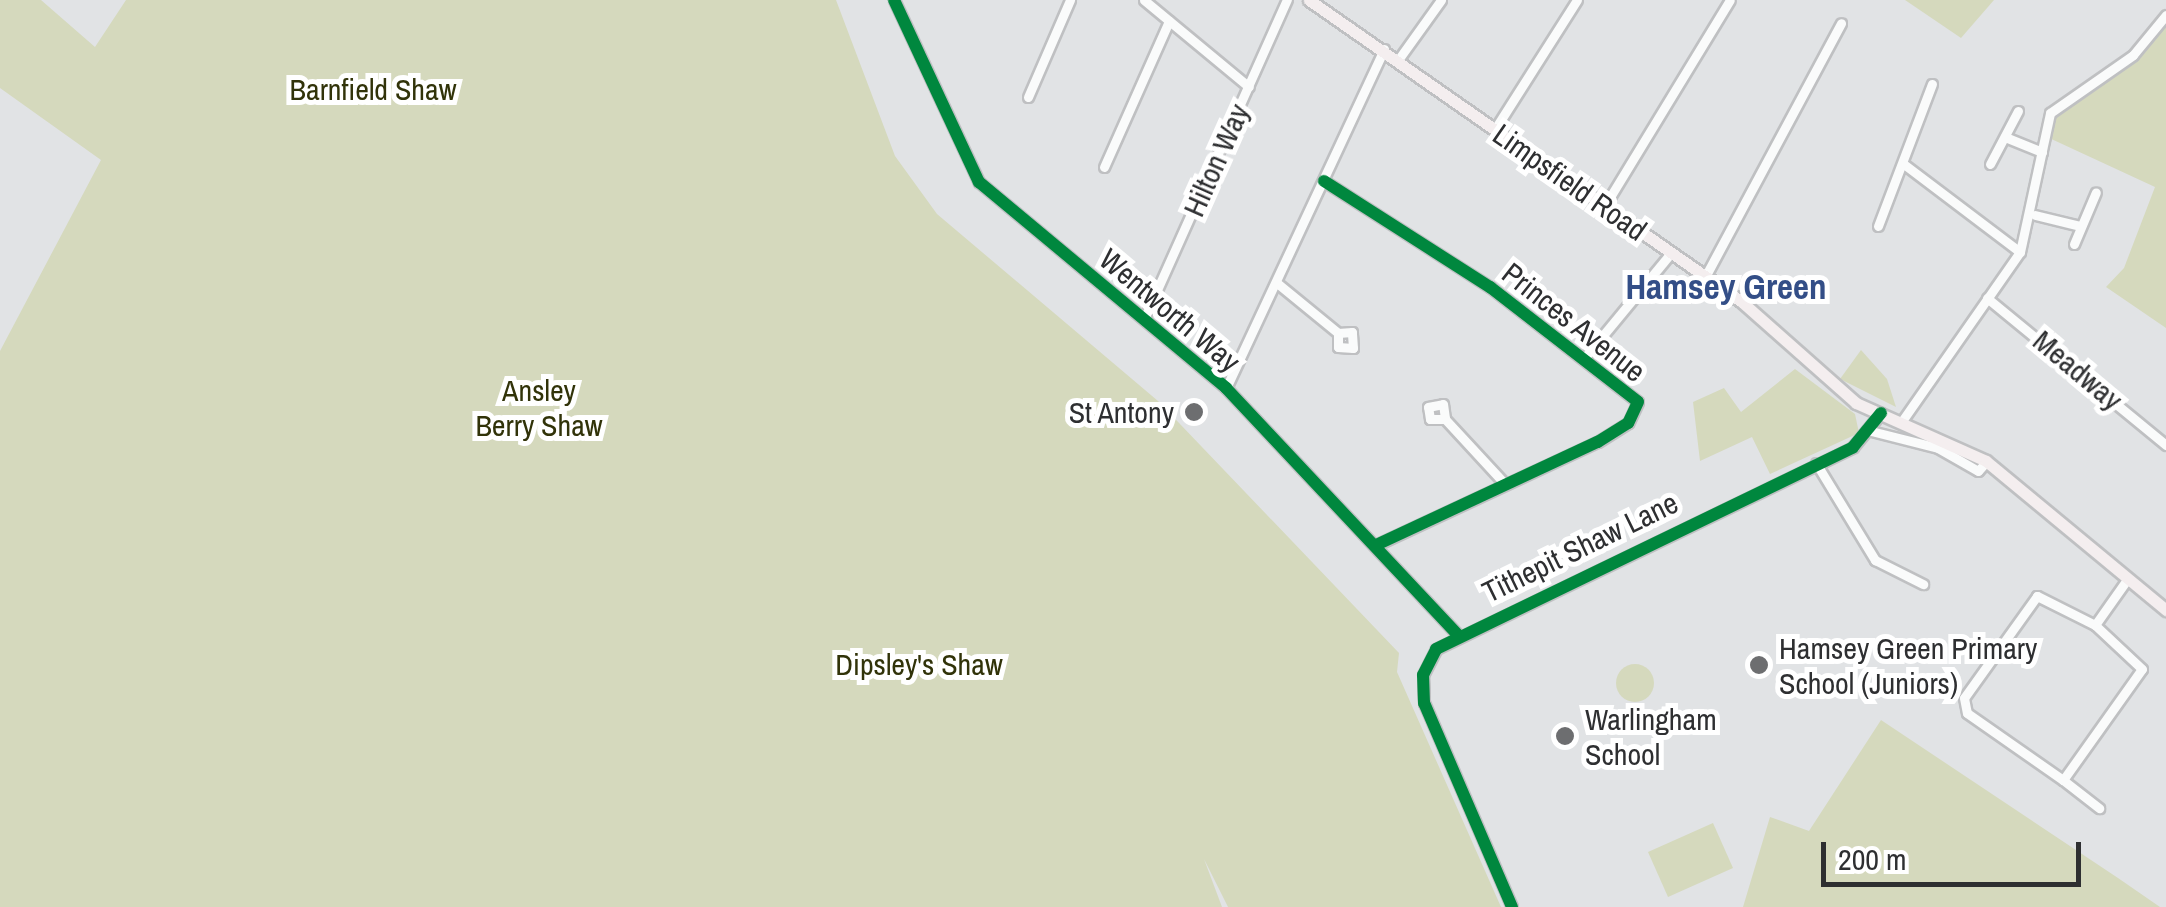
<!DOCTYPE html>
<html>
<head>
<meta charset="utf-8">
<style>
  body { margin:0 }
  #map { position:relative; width:2166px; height:907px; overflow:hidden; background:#e1e3e5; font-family:"Archivo Narrow",sans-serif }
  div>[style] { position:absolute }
  .green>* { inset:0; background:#d5d9bd }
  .round { border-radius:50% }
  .roads { filter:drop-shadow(2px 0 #bfc0c2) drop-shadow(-2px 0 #bfc0c2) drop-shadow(0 2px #bfc0c2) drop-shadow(0 -2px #bfc0c2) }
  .minor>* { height:9px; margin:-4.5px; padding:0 4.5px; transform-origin:4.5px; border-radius:4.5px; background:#fafbfb }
  .major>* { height:11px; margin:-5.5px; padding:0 5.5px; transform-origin:5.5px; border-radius:5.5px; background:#f4eeef }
  .cycleway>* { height:12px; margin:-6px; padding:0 6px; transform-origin:6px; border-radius:6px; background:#00873e }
  .dots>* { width:28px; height:28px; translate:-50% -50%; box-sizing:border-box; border:5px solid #fff; border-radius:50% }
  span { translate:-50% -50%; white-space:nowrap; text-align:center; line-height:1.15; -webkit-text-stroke:10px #fff; paint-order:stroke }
  .park-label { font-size:30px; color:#313309 }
  .street-label { font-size:30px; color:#2e2f31 }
  .poi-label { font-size:30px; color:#2e2f31 }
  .right { translate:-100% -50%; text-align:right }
  .left { translate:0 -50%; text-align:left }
  .quarter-label { font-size:35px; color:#334e87; font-weight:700 }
  .scale { position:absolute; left:1821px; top:842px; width:260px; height:45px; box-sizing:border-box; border:5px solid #2e2f31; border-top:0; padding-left:12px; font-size:30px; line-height:35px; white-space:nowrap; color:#2e2f31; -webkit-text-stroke:8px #fff; paint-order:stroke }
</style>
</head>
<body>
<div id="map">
  <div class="green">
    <i style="clip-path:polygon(0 0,41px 0,95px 47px,126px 0,836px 0,895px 156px,937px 214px,1158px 401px,1399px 653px,1397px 672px,1501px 907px,1228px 907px,1204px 859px,1222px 907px,0 907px,0 351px,101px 160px,0 88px)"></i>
    <i style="clip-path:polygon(1905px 0,1994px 0,1961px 38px)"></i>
    <i style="clip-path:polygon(2166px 19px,2166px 328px,2106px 287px,2124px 268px,2155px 187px,2047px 137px,2053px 115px,2118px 70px)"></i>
    <i style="clip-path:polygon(1861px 350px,1887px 379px,1896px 407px,1840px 379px)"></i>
    <i style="clip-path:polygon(1795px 369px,1855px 414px,1859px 433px,1770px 474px,1752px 437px,1700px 461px,1693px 402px,1724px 388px,1741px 412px)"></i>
    <i class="round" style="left:1616px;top:664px;width:38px;height:38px"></i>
    <i style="clip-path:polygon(1881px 720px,2118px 878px,2160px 907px,1743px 907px,1770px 817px,1809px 831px)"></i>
    <i style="clip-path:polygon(1713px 823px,1733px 868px,1668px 897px,1648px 852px)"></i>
  </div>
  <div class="roads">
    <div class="minor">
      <i style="left:894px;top:0;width:201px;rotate:65deg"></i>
      <i style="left:979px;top:182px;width:322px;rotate:39.8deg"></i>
      <i style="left:1226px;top:388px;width:337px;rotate:46.8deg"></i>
      <i style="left:1144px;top:0;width:136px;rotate:39.6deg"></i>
      <i style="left:1398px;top:60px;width:74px;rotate:-54.4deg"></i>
      <i style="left:1028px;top:97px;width:106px;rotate:-66.6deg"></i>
      <i style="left:1495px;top:129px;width:153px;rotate:-57.6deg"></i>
      <i style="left:2005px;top:137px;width:40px;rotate:22deg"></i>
      <i style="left:1990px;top:164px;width:60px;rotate:-62.2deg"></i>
      <i style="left:1905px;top:165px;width:144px;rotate:37.1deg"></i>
      <i style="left:1104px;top:167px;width:160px;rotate:-66deg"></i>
      <i style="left:1324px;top:181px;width:197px;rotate:32.6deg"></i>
      <i style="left:1490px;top:287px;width:187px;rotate:37.8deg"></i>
      <i style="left:1638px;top:402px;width:23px;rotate:115deg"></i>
      <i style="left:1628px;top:423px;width:36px;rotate:148deg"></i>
      <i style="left:1597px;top:442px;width:244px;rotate:155deg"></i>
      <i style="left:1604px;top:207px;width:242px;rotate:-58.7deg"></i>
      <i style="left:2035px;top:215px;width:46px;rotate:13.7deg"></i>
      <i style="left:1878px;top:226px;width:152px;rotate:-69.2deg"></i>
      <i style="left:2074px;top:244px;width:56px;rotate:-67.1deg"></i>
      <i style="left:1705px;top:277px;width:288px;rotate:-61.8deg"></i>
      <i style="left:1277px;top:283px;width:79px;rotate:39.3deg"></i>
      <i style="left:1338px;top:333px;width:14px;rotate:90deg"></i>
      <i style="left:1338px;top:347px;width:15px;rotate:4deg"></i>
      <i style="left:1353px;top:348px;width:16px;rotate:-94deg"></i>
      <i style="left:1352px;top:332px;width:14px;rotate:176deg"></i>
      <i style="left:1987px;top:298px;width:232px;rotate:39.4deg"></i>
      <i style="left:1144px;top:319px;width:350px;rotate:-65.9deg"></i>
      <i style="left:1586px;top:356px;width:134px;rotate:-50.5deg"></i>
      <i style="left:1226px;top:388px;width:374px;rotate:-65deg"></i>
      <i style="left:1445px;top:419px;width:15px;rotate:180deg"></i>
      <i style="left:1430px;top:419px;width:12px;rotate:-99deg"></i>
      <i style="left:1428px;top:407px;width:15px;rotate:-11deg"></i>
      <i style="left:1443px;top:404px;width:15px;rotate:82deg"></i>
      <i style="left:1445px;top:419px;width:88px;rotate:47.3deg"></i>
      <i style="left:1902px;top:421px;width:206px;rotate:-55.1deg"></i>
      <i style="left:2020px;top:252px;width:142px;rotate:-77.8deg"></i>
      <i style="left:2050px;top:113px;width:101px;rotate:-34.9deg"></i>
      <i style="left:2133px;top:55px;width:52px;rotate:-50.5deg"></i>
      <i style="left:1871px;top:431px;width:69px;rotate:14.2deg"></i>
      <i style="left:1938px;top:448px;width:46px;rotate:29.9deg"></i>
      <i style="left:1978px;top:471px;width:12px;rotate:-48deg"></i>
      <i style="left:1816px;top:463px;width:114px;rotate:58.7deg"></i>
      <i style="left:1875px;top:560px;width:54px;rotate:26.6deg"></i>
      <i style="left:2095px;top:625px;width:65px;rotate:-153.4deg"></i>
      <i style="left:2037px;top:596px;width:125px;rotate:125.6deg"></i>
      <i style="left:1964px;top:698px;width:15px;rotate:79deg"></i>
      <i style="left:1967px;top:713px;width:117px;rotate:34.9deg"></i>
      <i style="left:2063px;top:780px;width:136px;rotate:-54.6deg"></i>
      <i style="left:2142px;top:669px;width:64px;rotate:-136.9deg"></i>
      <i style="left:2095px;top:625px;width:54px;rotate:-54.8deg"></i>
      <i style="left:2063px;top:780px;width:46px;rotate:37.9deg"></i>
      <i style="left:1512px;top:907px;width:222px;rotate:-113.3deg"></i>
      <i style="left:1424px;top:703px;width:28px;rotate:-92deg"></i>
      <i style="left:1423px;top:675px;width:29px;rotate:-63deg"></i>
      <i style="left:1436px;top:649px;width:463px;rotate:-25.8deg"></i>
      <i style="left:1853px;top:447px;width:44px;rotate:-50.5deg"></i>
    </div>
    <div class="major">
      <i style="left:1309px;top:0;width:528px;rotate:34.89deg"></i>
      <i style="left:1742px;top:302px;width:152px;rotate:41.5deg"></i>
      <i style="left:1856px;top:403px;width:142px;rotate:24deg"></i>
      <i style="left:1986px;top:461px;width:234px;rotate:39.6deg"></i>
    </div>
  </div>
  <div class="cycleway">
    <i style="left:894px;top:0;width:201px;rotate:65deg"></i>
    <i style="left:979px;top:182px;width:322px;rotate:39.8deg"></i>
    <i style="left:1226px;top:388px;width:337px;rotate:46.8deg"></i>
    <i style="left:1324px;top:181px;width:197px;rotate:32.6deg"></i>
    <i style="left:1490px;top:287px;width:187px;rotate:37.8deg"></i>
    <i style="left:1638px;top:402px;width:23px;rotate:115deg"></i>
    <i style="left:1628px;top:423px;width:36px;rotate:148deg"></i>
    <i style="left:1597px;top:442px;width:244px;rotate:155deg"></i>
    <i style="left:1512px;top:907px;width:222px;rotate:-113.3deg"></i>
    <i style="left:1424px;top:703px;width:28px;rotate:-92deg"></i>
    <i style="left:1423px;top:675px;width:29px;rotate:-63deg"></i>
    <i style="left:1436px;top:649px;width:463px;rotate:-25.8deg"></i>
    <i style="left:1853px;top:447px;width:44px;rotate:-50.5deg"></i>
  </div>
  <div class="dots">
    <i style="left:1194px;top:412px;background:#6d6e70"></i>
    <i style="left:1759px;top:665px;background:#6d6e70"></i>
    <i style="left:1565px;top:736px;background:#6d6e70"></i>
  </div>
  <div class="park-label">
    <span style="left:373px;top:89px">Barnfield Shaw</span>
    <span style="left:539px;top:407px">Ansley<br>Berry Shaw</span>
    <span style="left:919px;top:664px">Dipsley's Shaw</span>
  </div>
  <div class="street-label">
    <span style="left:1216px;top:160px;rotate:-66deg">Hilton Way</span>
    <span style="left:1570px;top:182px;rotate:35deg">Limpsfield Road</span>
    <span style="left:1170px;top:310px;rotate:40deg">Wentworth Way</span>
    <span style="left:1574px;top:322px;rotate:38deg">Princes Avenue</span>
    <span style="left:2078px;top:370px;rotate:40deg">Meadway</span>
    <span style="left:1580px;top:547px;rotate:-26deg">Tithepit Shaw Lane</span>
  </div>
  <div class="poi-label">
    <span class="right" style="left:1174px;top:412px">St Antony</span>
    <span class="left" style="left:1779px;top:665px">Hamsey Green Primary<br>School (Juniors)</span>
    <span class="left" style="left:1585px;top:736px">Warlingham<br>School</span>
  </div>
  <div class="quarter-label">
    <span style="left:1726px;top:287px">Hamsey Green</span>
  </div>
  <div class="scale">200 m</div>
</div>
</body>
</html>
